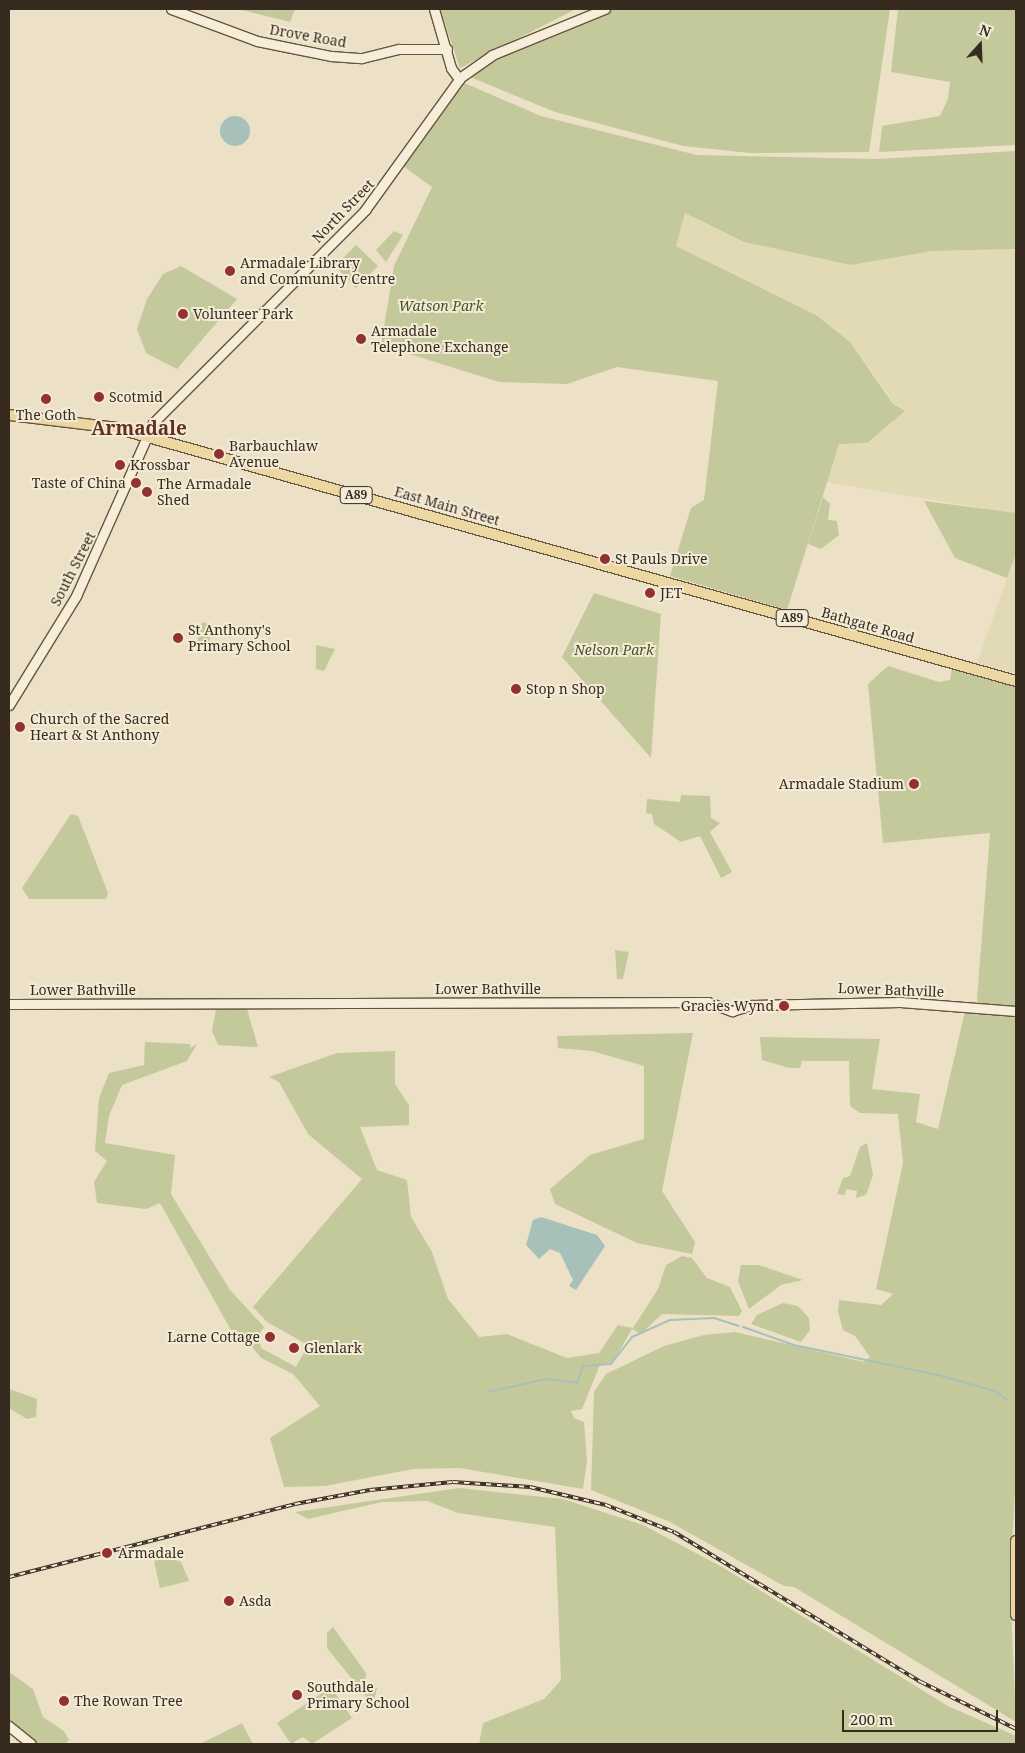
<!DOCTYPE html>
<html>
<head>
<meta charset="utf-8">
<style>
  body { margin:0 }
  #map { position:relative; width:1025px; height:1753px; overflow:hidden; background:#ece1c6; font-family:"Noto Serif",serif }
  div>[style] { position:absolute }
  .farmland>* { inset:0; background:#e1dab4 }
  .green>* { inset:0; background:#c3c99b }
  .water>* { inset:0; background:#a7c0b9 }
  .round { border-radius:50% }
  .stream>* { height:2px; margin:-1px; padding:0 1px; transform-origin:1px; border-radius:1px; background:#a7c0b9 }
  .roads { filter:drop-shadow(1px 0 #685540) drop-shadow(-1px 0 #685540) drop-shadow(0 1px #685540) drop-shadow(0 -1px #685540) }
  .secondary>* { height:9px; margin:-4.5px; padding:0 4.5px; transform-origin:4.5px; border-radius:4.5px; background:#f7eed9 }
  .primary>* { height:10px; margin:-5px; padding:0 5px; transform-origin:5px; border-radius:5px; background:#ecd6a1 }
  .rail>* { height:4px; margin-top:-2px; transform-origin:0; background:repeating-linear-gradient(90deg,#f4ebd6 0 5.5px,#372b20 0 11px); box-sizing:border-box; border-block:1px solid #372b20 }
  .dots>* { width:14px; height:14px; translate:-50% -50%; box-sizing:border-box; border:2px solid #f4ebd6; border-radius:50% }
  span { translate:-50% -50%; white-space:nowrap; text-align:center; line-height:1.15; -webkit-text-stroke:4px #f4ebd6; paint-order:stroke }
  .shield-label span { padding:1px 4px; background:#f4ebd6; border:1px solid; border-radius:4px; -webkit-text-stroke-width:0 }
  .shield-label { font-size:12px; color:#372b20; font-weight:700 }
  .street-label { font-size:14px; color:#372b20 }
  .poi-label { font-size:14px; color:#372b20 }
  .left { translate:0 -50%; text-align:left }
  .right { translate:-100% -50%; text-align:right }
  .park-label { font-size:14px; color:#475228; font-style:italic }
  .district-label { font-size:19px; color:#613022; font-weight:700 }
  .frame { position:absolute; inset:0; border:10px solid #372b20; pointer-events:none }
  .north { position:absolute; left:955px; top:20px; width:50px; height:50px; -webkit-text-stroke:4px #f4ebd6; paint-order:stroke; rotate:20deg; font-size:14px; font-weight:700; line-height:20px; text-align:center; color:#372b20 }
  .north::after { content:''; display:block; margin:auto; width:18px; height:22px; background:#372b20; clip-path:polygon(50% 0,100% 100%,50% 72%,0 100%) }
  .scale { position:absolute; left:842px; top:1710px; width:156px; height:22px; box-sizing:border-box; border:2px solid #372b20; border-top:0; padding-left:6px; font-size:15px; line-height:18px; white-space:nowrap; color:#372b20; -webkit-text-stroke:4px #f4ebd6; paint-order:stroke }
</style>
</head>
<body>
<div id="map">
  <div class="farmland">
    <i style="clip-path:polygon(685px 213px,744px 242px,851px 265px,932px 251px,1016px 249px,1016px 514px,826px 482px,839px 444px,867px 443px,898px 409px,850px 342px,816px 315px,676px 246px)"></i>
    <i style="clip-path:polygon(1016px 553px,1016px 673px,977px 663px)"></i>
  </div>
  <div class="green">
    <i style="clip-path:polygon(238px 9px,295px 9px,290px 22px)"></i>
    <i style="clip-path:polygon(440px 9px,576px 9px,460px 68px)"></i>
    <i style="clip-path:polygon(614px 9px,890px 9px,869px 152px,750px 153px,683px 146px,555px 112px,470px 77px,480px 66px)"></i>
    <i style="clip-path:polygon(898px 9px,1016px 9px,1016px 145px,879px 152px,882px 126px,940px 116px,948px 99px,950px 82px,891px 72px)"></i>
    <i style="clip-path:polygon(462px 82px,541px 116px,697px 155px,877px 159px,1016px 151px,1016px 249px,932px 251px,851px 265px,744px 242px,685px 213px,676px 246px,816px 315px,850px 342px,893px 404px,905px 411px,867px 443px,839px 444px,787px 610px,670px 576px,691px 508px,704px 500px,718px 381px,617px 367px,567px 384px,499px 382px,381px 345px,394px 266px,432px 187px,403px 166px)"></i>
    <i style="clip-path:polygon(394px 231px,403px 235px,386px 262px,376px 250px)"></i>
    <i style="clip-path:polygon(356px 245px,378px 266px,356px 288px,335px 266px)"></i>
    <i style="clip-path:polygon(181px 266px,237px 299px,177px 369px,146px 353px,137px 329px,147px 299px,163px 274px)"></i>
    <i style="clip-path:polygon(823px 497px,830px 504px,828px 520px,837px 521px,839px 535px,821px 549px,808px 544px)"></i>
    <i style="clip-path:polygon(924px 501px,1016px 513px,1016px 553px,1007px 578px,955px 558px)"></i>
    <i style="clip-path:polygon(594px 593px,661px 614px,651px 758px,562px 657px)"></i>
    <i style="clip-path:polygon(202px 622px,213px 625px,208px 647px,197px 644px)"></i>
    <i style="clip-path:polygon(316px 645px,335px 649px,324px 671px,316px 669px)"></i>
    <i style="clip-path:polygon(888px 666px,939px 682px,950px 680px,952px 668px,1016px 684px,1016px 1010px,978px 1008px,977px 999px,990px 833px,883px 843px,868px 684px)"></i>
    <i style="clip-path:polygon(681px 795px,710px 796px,711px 818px,720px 823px,710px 832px,732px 872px,721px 878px,700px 836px,681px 842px,654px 824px,652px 814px,646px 813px,647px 799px,680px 802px)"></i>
    <i style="clip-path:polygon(71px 814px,78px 816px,108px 893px,106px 899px,29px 899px,22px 888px)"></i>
    <i style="clip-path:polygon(615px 950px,629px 952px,623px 979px,617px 979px)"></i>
    <i style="clip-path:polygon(216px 1009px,247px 1009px,258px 1047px,218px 1045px,212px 1031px)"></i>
    <i style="clip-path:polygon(965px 1011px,1016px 1014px,1016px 1473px,1010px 1582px,1016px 1722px,794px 1587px,784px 1586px,668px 1521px,591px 1490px,594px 1392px,606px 1374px,664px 1346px,704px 1335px,735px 1332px,864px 1362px,870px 1357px,855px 1336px,843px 1330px,838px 1312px,839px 1300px,881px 1305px,893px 1294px,876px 1289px,903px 1163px,898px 1114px,860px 1113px,850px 1106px,849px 1061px,802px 1061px,800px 1068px,789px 1068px,762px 1060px,760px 1037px,880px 1039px,872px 1089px,920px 1094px,916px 1122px,938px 1129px)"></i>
    <i style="clip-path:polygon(693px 1033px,662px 1191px,695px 1242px,692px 1254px,637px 1243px,555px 1204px,550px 1189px,590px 1155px,644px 1139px,644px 1066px,592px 1051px,558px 1048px,557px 1036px)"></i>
    <i style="clip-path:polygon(145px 1042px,190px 1044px,190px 1048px,197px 1044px,187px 1061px,122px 1085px,109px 1116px,105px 1143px,175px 1155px,171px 1194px,230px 1290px,264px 1327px,259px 1335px,261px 1348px,296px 1367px,308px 1345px,267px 1322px,253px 1307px,362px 1179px,308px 1134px,279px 1082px,269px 1077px,337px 1053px,395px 1051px,395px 1084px,409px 1105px,409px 1125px,360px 1127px,377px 1170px,407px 1180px,411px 1217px,432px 1252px,448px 1299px,479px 1337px,507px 1334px,567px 1358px,599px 1353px,618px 1325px,633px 1328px,658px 1289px,666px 1265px,682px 1256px,692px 1258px,707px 1278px,730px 1287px,742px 1311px,739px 1316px,662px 1314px,641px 1334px,632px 1329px,613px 1362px,600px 1365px,582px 1409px,571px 1411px,574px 1418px,584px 1422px,587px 1461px,583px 1489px,460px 1468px,413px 1469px,325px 1486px,284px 1487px,270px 1438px,320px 1406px,293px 1374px,261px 1358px,245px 1338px,237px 1341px,160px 1203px,146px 1209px,97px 1203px,94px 1182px,107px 1161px,95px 1151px,99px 1098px,109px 1073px,144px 1065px)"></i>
    <i style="clip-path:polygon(867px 1143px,873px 1175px,866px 1195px,856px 1198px,857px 1191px,846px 1189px,845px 1195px,837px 1194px,843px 1178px,850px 1176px,860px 1147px)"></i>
    <i style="clip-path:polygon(741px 1265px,759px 1265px,803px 1280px,781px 1285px,749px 1309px,738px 1281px)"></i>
    <i style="clip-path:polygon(783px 1303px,798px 1306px,809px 1318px,810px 1330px,801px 1342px,751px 1324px,757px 1315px)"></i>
    <i style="clip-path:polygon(9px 1389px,37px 1399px,36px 1417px,27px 1419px,9px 1408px)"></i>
    <i style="clip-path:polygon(459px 1488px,563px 1499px,643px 1525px,722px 1567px,948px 1706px,1016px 1736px,1016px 1744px,479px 1744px,483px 1723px,544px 1699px,561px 1680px,555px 1527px,458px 1513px,427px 1501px,382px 1502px,308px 1519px,295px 1512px)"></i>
    <i style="clip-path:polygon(167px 1557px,181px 1562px,189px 1581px,160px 1588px,154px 1561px)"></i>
    <i style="clip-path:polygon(333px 1627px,366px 1673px,365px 1688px,377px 1688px,373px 1705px,327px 1648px,327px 1633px)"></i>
    <i style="clip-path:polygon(9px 1672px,33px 1689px,43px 1717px,64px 1731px,69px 1740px,65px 1744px,39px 1744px,9px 1721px)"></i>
    <i style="clip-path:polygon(331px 1687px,352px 1718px,312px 1744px,303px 1737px,291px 1744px,277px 1723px)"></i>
    <i style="clip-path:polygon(242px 1723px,253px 1744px,200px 1744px)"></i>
  </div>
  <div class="water">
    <i class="round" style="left:220px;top:116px;width:30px;height:30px"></i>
    <i style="clip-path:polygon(541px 1217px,597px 1235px,605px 1246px,576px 1290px,569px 1286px,573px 1280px,560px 1253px,550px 1249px,539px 1259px,526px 1245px,533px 1220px)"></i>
  </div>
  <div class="stream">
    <i style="left:743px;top:1327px;width:54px;rotate:19.4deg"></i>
    <i style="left:794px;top:1345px;width:147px;rotate:11.8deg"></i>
    <i style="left:938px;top:1375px;width:59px;rotate:15.7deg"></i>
    <i style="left:995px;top:1391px;width:15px;rotate:37deg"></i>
    <i style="left:488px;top:1392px;width:59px;rotate:-12.6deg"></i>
    <i style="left:546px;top:1379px;width:31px;rotate:7deg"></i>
    <i style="left:577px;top:1383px;width:18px;rotate:-71deg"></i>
    <i style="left:583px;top:1366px;width:28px;rotate:-4deg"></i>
    <i style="left:611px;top:1364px;width:34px;rotate:-52deg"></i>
    <i style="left:632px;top:1337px;width:42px;rotate:-24.1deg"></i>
    <i style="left:670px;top:1320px;width:44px;rotate:-2.6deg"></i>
    <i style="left:714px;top:1318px;width:26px;rotate:18deg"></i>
  </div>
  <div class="roads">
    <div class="secondary">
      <i style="left:171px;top:9px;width:92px;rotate:20.4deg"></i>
      <i style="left:257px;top:41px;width:76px;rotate:11.5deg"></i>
      <i style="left:331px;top:56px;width:31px;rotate:4deg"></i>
      <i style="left:362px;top:58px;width:38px;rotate:-14deg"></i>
      <i style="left:399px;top:49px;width:48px"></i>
      <i style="left:434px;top:9px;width:61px;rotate:73.9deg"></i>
      <i style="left:451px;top:68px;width:14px;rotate:54deg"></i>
      <i style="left:9px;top:705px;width:128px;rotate:-58.4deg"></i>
      <i style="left:76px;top:596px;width:189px;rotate:-66deg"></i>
      <i style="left:153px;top:423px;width:301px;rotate:-45.1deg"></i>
      <i style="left:365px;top:210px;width:164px;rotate:-54.2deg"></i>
      <i style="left:461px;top:77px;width:38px;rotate:-35deg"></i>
      <i style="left:492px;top:55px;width:122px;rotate:-22.2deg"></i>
      <i style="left:9px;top:1004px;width:699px;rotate:-0.16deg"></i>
      <i style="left:708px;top:1002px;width:26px;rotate:21deg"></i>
      <i style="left:732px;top:1011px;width:21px;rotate:-17deg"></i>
      <i style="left:752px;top:1005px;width:148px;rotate:-1.2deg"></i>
      <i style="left:900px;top:1002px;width:116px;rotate:4.4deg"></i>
      <i style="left:9px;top:1726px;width:28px;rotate:39deg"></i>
    </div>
    <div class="primary">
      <i style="left:9px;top:415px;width:108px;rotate:6.9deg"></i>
      <i style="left:116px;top:428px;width:935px;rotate:15.7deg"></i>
      <i style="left:1016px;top:1541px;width:74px;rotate:90deg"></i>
    </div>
  </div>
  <div class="rail">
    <i style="left:9px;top:1577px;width:295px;rotate:-14.3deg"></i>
    <i style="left:295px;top:1504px;width:76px;rotate:-10.6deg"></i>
    <i style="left:370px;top:1490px;width:83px;rotate:-5.5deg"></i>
    <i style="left:453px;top:1482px;width:77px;rotate:3.7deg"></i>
    <i style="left:530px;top:1487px;width:78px;rotate:13.3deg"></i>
    <i style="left:606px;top:1505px;width:73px;rotate:21.7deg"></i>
    <i style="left:674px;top:1532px;width:289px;rotate:31.3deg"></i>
    <i style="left:921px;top:1682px;width:106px;rotate:26.3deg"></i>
  </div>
  <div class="dots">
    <i style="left:230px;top:271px;background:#913131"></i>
    <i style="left:183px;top:314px;background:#913131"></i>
    <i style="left:361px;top:339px;background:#913131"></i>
    <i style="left:99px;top:397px;background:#913131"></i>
    <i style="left:46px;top:399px;background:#913131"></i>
    <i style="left:219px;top:454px;background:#913131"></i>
    <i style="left:120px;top:465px;background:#913131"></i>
    <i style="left:136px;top:483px;background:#913131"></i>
    <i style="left:147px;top:492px;background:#913131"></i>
    <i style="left:605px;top:559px;background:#913131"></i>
    <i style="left:650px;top:593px;background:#913131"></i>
    <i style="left:178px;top:638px;background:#913131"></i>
    <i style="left:516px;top:689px;background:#913131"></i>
    <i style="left:20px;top:727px;background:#913131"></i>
    <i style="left:914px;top:784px;background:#913131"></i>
    <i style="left:784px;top:1006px;background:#913131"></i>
    <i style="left:270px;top:1337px;background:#913131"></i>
    <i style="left:294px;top:1348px;background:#913131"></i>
    <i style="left:107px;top:1553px;background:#913131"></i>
    <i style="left:229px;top:1601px;background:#913131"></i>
    <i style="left:297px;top:1695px;background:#913131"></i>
    <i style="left:64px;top:1701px;background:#913131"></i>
  </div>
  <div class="shield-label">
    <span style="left:356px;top:495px">A89</span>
    <span style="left:792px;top:618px">A89</span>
  </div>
  <div class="street-label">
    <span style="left:308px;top:36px;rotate:10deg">Drove Road</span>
    <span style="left:343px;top:211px;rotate:-46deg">North Street</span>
    <span style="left:447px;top:506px;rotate:16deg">East Main Street</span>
    <span style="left:73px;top:569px;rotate:-63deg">South Street</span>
    <span style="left:868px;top:625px;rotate:16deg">Bathgate Road</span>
    <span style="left:488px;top:989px">Lower Bathville</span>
    <span style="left:83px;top:990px">Lower Bathville</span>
    <span style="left:891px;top:990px;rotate:2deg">Lower Bathville</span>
  </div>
  <div class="poi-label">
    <span class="left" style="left:240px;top:271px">Armadale Library<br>and Community Centre</span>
    <span class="left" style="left:193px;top:314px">Volunteer Park</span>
    <span class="left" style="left:371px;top:339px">Armadale<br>Telephone Exchange</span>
    <span class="left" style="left:109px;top:397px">Scotmid</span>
    <span style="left:46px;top:415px">The Goth</span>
    <span class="left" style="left:229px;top:454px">Barbauchlaw<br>Avenue</span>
    <span class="left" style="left:130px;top:465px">Krossbar</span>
    <span class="right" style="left:126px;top:483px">Taste of China</span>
    <span class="left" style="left:157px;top:492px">The Armadale<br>Shed</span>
    <span class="left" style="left:615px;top:559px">St Pauls Drive</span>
    <span class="left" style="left:660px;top:593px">JET</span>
    <span class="left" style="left:188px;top:638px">St Anthony's<br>Primary School</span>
    <span class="left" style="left:526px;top:689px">Stop n Shop</span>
    <span class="left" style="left:30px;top:727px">Church of the Sacred<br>Heart &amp; St Anthony</span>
    <span class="right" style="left:904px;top:784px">Armadale Stadium</span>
    <span class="right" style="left:774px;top:1006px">Gracies Wynd</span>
    <span class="right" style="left:260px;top:1337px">Larne Cottage</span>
    <span class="left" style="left:304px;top:1348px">Glenlark</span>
    <span class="left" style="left:118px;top:1553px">Armadale</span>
    <span class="left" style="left:239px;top:1601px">Asda</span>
    <span class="left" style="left:307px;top:1695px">Southdale<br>Primary School</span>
    <span class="left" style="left:74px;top:1701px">The Rowan Tree</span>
  </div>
  <div class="park-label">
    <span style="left:441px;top:306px">Watson Park</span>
    <span style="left:614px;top:650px">Nelson Park</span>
  </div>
  <div class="district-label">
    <span style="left:139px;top:429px">Armadale</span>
  </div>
  <div class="frame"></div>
  <div class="north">N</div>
  <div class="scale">200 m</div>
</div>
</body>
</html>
